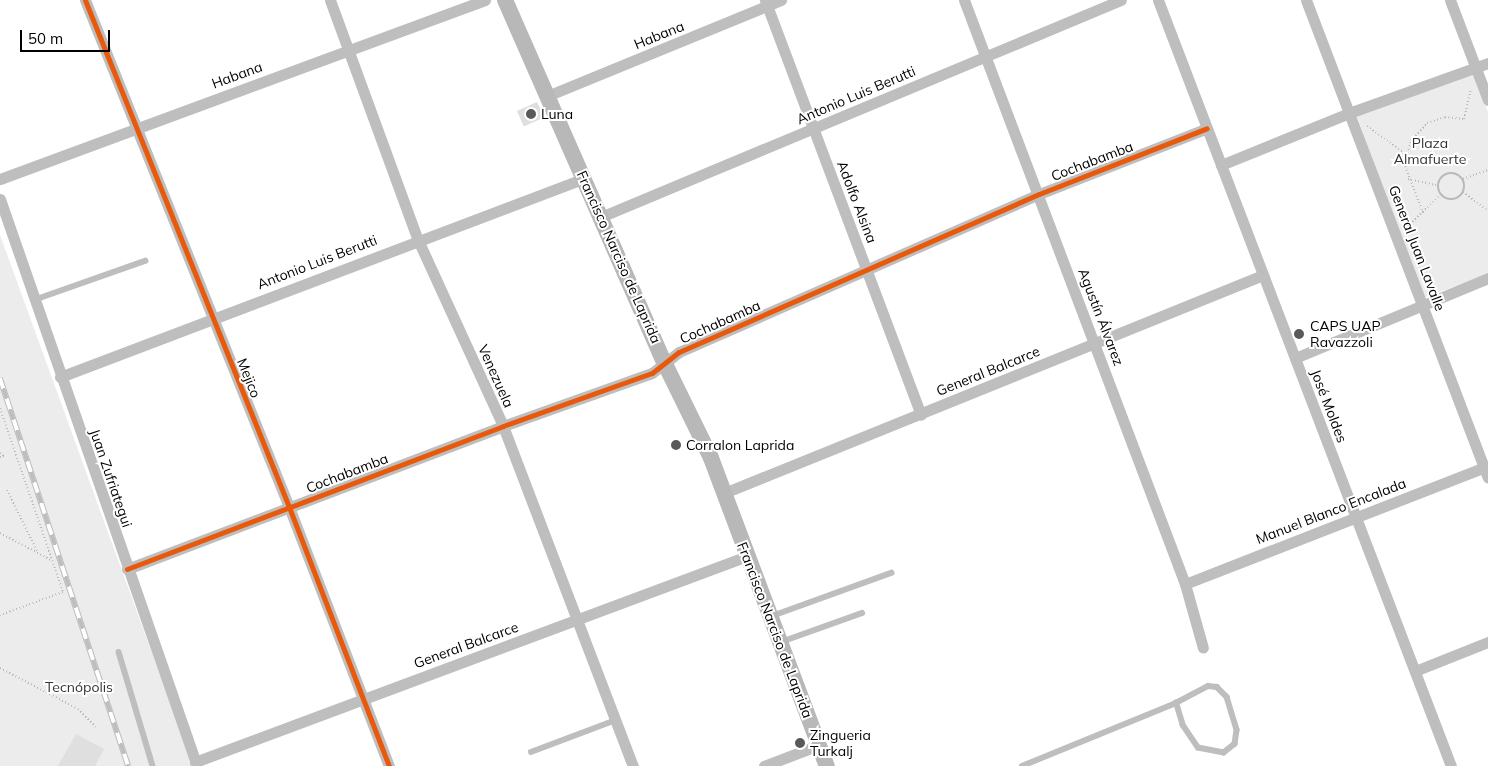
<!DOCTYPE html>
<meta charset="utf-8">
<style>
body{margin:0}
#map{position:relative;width:1488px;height:766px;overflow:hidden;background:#fff;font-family:Mulish,sans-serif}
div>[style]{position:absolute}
.green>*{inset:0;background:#ececec}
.building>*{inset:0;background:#dfdfdf;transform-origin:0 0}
.path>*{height:2px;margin-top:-1px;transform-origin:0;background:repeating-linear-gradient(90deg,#b9b9b9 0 1px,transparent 0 3.5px)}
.path>.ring{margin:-1px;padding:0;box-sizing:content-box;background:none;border:2px solid #b9b9b9;border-radius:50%}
.lane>*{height:5.5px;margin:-2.75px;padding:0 2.75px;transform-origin:2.75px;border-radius:2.75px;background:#bebebe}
.street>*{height:11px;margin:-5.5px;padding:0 5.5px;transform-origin:5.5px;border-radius:5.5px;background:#bebebe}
.secondary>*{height:16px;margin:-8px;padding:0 8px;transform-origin:8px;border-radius:8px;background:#b8b8b8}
.rail>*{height:5.5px;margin-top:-2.75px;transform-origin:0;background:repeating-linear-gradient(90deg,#fff 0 11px,#bebebe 0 22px);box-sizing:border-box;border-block:1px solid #bebebe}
.cycleway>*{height:5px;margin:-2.5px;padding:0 2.5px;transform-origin:2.5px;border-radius:2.5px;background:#e8590c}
.dots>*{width:14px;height:14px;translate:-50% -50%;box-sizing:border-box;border:2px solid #fff;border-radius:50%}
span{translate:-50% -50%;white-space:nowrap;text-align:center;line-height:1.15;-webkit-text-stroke:4px #fff;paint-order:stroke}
.street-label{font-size:14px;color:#000}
.poi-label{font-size:14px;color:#000}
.left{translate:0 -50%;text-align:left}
.park-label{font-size:14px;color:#333}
.scale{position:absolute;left:20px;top:30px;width:90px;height:22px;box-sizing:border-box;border:2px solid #000;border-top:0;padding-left:6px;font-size:15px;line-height:18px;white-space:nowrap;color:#000;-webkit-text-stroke:4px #fff;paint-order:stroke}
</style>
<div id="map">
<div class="green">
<i style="clip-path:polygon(1473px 73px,1488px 112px,1488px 274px,1423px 298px,1357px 116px)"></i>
<i style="clip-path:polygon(0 235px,193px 766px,0 766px)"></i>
</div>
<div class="building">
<i style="left:537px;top:102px;width:17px;height:22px;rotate:66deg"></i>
<i style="clip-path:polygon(76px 734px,104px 749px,95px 766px,58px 766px)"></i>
</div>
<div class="path">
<i style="left:1367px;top:126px;width:48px;rotate:35.7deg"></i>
<i class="ring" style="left:1438px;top:173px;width:24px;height:24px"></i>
<i style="left:1408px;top:179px;width:30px;rotate:12deg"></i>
<i style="left:1463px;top:179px;width:27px;rotate:-20deg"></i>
<i style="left:1463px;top:192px;width:31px;rotate:37deg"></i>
<i style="left:1423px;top:213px;width:53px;rotate:-110.8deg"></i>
<i style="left:1404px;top:163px;width:23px;rotate:-72deg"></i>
<i style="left:1411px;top:141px;width:24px;rotate:-48deg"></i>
<i style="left:1427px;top:123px;width:19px;rotate:-18deg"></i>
<i style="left:1445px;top:117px;width:19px;rotate:6deg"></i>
<i style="left:1464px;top:119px;width:31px;rotate:-77deg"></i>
<i style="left:1405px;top:229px;width:50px;rotate:-44.2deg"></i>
<i style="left:0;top:408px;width:194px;rotate:71.1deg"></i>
<i style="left:63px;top:592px;width:67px;rotate:159.9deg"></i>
<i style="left:0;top:453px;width:5px;rotate:37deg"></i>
<i style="left:4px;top:456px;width:4px;rotate:166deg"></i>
<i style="left:7px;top:490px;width:70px;rotate:63.8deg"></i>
<i style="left:0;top:533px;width:58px;rotate:27.9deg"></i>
<i style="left:0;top:668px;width:88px;rotate:27.7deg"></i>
<i style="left:78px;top:709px;width:25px;rotate:45deg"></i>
</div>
<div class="lane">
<i style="left:34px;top:300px;width:118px;rotate:-19.4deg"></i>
<i style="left:772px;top:616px;width:127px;rotate:-19.9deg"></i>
<i style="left:781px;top:642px;width:86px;rotate:-19.7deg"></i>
<i style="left:119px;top:652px;width:119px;rotate:73.4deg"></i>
<i style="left:531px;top:752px;width:91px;rotate:-20.6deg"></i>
<i style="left:1022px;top:766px;width:166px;rotate:-22.2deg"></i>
<i style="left:1176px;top:703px;width:36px;rotate:-28deg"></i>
<i style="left:1208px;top:686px;width:9px;rotate:6deg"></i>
<i style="left:1217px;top:687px;width:14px;rotate:45deg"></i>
<i style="left:1227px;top:697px;width:34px;rotate:73deg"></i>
<i style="left:1237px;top:730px;width:14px;rotate:98deg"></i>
<i style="left:1235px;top:744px;width:14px;rotate:141deg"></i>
<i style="left:1224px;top:753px;width:26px;rotate:-169deg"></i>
<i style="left:1198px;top:748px;width:27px;rotate:-124deg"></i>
<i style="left:1183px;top:726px;width:24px;rotate:-107deg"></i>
</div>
<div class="street">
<i style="left:85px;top:0;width:547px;rotate:68.08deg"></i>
<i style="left:289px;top:507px;width:278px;rotate:68.9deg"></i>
<i style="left:330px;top:0;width:256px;rotate:69.9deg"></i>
<i style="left:418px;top:240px;width:205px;rotate:65.4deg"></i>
<i style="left:503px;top:426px;width:364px;rotate:69.1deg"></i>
<i style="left:765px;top:0;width:443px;rotate:69.4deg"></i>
<i style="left:964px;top:0;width:624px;rotate:69.27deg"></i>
<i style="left:1185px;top:584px;width:66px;rotate:74.3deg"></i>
<i style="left:1158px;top:0;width:820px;rotate:69.07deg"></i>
<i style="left:1306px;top:0;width:511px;rotate:69.16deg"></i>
<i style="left:1450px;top:0;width:107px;rotate:69.2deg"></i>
<i style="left:547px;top:96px;width:253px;rotate:-22.3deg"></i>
<i style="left:1221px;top:165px;width:138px;rotate:-22.1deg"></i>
<i style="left:1349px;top:113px;width:148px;rotate:-19.8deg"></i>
<i style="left:0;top:179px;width:517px;rotate:-20.26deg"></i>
<i style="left:0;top:199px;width:600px;rotate:70.84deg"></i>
<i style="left:603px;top:216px;width:561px;rotate:-22.64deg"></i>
<i style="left:1295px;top:358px;width:209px;rotate:-22.5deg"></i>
<i style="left:60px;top:377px;width:561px;rotate:-20.76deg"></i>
<i style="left:724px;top:493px;width:581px;rotate:-22.02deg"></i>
<i style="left:127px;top:569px;width:402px;rotate:-20.8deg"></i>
<i style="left:503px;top:426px;width:158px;rotate:-19.6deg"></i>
<i style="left:652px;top:373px;width:34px;rotate:-38deg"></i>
<i style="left:679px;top:352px;width:393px;rotate:-23.7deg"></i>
<i style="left:1039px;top:194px;width:180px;rotate:-21.4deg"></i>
<i style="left:1185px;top:584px;width:325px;rotate:-21.3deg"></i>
<i style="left:1415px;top:671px;width:79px;rotate:-21.7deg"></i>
<i style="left:195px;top:762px;width:589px;rotate:-20.46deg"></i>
<i style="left:764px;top:766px;width:59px;rotate:-20.9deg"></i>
</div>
<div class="secondary">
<i style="left:505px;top:0;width:398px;rotate:66.3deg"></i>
<i style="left:665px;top:364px;width:105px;rotate:63.9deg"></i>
<i style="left:711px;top:458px;width:329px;rotate:69.4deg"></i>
</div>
<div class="rail">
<i style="left:0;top:378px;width:409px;rotate:71.7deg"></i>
</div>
<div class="cycleway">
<i style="left:85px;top:0;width:547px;rotate:68.08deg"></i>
<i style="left:289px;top:507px;width:278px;rotate:68.9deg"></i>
<i style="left:127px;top:569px;width:402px;rotate:-20.8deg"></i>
<i style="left:503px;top:426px;width:158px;rotate:-19.6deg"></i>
<i style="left:652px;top:373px;width:34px;rotate:-38deg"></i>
<i style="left:679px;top:352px;width:393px;rotate:-23.7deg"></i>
<i style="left:1039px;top:194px;width:180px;rotate:-21.4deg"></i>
</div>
<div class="dots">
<i style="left:531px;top:114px;background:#595959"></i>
<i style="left:1299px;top:334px;background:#595959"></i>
<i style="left:676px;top:445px;background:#595959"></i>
<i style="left:800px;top:743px;background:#595959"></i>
</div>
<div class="street-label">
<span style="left:659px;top:35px;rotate:-22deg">Habana</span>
<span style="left:237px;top:75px;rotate:-20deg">Habana</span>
<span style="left:856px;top:95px;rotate:-23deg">Antonio Luis Berutti</span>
<span style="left:1092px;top:161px;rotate:-21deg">Cochabamba</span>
<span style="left:857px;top:202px;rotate:69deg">Adolfo Alsina</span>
<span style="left:1417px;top:248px;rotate:69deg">General Juan Lavalle</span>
<span style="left:619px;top:257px;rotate:66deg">Francisco Narciso de Laprida</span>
<span style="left:317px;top:262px;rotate:-21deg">Antonio Luis Berutti</span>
<span style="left:1101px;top:317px;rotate:69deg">Agustín Álvarez</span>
<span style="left:720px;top:322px;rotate:-24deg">Cochabamba</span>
<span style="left:988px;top:371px;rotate:-22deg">General Balcarce</span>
<span style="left:496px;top:376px;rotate:66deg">Venezuela</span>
<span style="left:249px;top:378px;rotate:68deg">Mejico</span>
<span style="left:1329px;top:406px;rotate:69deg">José Moldes</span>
<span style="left:347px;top:473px;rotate:-21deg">Cochabamba</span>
<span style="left:111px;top:478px;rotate:71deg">Juan Zufriategui</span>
<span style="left:1331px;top:511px;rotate:-21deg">Manuel Blanco Encalada</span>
<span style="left:775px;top:630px;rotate:69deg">Francisco Narciso de Laprida</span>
<span style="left:466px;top:645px;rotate:-20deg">General Balcarce</span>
</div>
<div class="poi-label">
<span class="left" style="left:541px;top:114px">Luna</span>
<span class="left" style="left:1310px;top:334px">CAPS UAP<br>Ravazzoli</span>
<span class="left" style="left:686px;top:445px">Corralon Laprida</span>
<span class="left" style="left:810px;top:743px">Zingueria<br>Turkalj</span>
</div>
<div class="park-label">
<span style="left:1430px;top:151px">Plaza<br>Almafuerte</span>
<span style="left:79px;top:687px">Tecnópolis</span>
</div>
<div class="scale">50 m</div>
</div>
